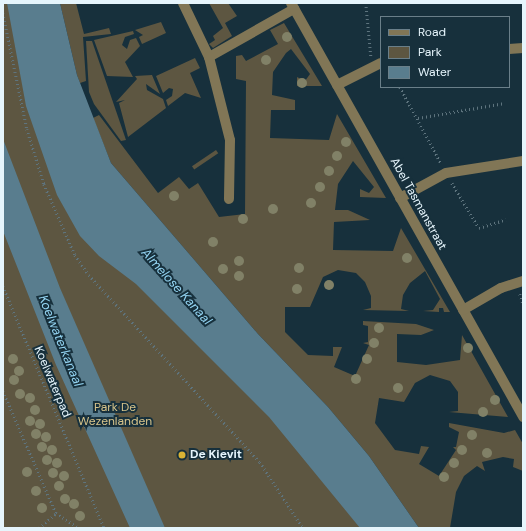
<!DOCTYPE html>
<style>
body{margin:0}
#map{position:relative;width:526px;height:531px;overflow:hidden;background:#17303c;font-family:"DM Sans",sans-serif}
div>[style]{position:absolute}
.green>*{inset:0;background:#5d5641;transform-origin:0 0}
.water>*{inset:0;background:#597d8e}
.path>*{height:2.5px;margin-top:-1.25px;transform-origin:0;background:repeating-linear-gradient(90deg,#5e747e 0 1px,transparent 0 4px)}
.minor>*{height:10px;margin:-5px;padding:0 5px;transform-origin:5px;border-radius:5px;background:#817656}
.trees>*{width:10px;height:10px;margin:-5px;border-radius:50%;background:#818167}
.dots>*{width:11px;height:11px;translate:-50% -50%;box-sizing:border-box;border:2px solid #17303c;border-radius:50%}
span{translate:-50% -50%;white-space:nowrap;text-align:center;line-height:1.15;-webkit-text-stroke:4px #17303c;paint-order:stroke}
.street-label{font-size:12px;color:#e6f5fc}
.park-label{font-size:12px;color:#d7c48b}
.poi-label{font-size:12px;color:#e6f5fc;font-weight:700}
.left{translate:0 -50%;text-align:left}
.water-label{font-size:13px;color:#93d3f1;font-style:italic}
.frame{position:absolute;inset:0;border:4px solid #e6f5fc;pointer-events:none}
.legend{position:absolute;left:380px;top:16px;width:130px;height:72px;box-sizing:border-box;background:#17303c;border:1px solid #6a7f89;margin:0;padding:5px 7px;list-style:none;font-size:12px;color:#e6f5fc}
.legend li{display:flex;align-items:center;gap:8px;height:20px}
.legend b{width:20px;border:1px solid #6a7f89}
</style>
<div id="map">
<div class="green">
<i style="clip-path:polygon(3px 3px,9px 3px,72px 207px,304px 449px,368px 528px,3px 528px)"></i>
<i style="clip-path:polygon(60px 3px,76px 3px,84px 34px,109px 28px,111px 34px,83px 37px,86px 81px,80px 83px,77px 75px)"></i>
<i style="clip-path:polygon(209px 3px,228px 3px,237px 16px,225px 23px,232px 36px,213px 48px,209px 44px,215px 40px,213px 36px,223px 28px)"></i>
<i style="clip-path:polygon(161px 22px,166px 33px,142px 44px,139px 37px,143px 35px,135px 30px)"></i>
<i style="clip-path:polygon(284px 23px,322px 86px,297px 86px,297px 77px,305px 81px,310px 74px,291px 49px,286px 53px,273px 72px,272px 95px,295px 100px,295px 110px,271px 110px,270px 138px,329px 140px,337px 114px,386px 198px,360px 197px,360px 189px,369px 193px,374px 187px,353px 161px,338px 184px,335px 210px,348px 210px,370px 220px,334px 222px,333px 250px,393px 251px,401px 228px,450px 312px,444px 312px,443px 308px,439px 308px,439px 312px,423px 311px,433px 310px,440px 299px,425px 271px,410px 283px,403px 295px,401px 309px,409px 311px,363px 310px,371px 308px,371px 296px,365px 282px,356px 273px,338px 270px,323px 277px,310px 307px,285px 307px,285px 332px,308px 355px,333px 356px,333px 347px,342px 347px,334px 367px,355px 376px,369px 345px,363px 343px,368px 342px,368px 326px,363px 325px,363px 321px,416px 324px,434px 330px,421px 335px,397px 334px,397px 362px,426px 365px,460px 360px,462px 335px,508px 417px,449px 412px,458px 411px,458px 392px,450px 381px,430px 375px,415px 383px,404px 402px,379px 398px,375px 423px,395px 450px,419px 454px,421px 446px,429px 447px,419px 464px,439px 476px,456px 450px,453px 447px,456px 447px,459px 432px,449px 427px,449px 423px,504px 433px,515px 430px,523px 444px,523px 471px,513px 467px,514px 459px,503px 457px,482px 462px,485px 471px,477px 466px,464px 476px,456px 492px,450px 528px,419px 528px,369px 456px,328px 407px,258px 334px,111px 163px,93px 118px,99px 115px,158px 193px,179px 177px,189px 189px,198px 183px,219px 217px,245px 214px,246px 81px,236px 79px,236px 56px,242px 55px,246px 61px,278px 44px,270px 30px)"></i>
<i style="clip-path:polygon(133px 31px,134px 34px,125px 37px,122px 45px,127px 49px,130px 40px,136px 38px,140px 46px,125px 62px,133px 77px,107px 76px,94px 40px)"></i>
<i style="clip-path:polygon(86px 41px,92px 41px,126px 140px,121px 141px,94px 104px,89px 92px)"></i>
<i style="clip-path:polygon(195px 58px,200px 68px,190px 73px,201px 98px,185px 93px,168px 106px,166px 100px,172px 96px,173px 89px,169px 88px,163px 93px,156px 76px)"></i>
<i style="clip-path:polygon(152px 75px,160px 94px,146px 84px,147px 90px,163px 99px,166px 108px,128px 137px,119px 103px,125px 100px,116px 102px,137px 79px,135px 76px)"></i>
<i style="left:216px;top:150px;width:4px;height:29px;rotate:56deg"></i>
</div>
<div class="water">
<i style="clip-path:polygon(7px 3px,60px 3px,77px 75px,111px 163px,258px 334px,328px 407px,369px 456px,419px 528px,360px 528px,269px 417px,136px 284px,99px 256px,80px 236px,57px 195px,26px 106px)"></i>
<i style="clip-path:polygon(3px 139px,60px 288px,165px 528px,130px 528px,56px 365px,3px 231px)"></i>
</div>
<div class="path">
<i style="left:366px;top:3px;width:53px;rotate:84.6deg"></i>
<i style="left:3px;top:13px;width:118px;rotate:78.3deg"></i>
<i style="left:27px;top:129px;width:58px;rotate:72.8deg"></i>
<i style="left:44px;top:184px;width:77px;rotate:66.4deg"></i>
<i style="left:75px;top:255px;width:24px;rotate:55deg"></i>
<i style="left:89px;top:275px;width:253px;rotate:47.6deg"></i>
<i style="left:260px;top:462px;width:79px;rotate:56.9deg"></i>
<i style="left:400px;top:87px;width:86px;rotate:61.7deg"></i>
<i style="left:418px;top:118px;width:88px;rotate:-9.8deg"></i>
<i style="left:452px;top:183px;width:52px;rotate:59deg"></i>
<i style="left:479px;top:228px;width:28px;rotate:-18deg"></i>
<i style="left:3px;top:286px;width:262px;rotate:67.3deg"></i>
<i style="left:520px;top:294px;width:9px;rotate:72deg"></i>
<i style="left:3px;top:391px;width:133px;rotate:66.5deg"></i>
<i style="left:56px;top:513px;width:27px;rotate:33deg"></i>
<i style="left:39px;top:528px;width:23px;rotate:-41deg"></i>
</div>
<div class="minor">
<i style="left:183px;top:3px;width:60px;rotate:64.3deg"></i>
<i style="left:209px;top:57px;width:98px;rotate:-29.5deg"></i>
<i style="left:291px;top:3px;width:475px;rotate:60.7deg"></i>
<i style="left:509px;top:49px;width:14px;rotate:-4deg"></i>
<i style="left:209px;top:57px;width:86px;rotate:75.8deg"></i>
<i style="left:230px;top:140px;width:59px;rotate:91deg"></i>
<i style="left:337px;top:85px;width:49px;rotate:-26.6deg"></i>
<i style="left:400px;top:198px;width:52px;rotate:-28.5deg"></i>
<i style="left:446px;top:173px;width:78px;rotate:-8.9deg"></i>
<i style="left:463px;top:310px;width:44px;rotate:-30.1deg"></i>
<i style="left:501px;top:288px;width:23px;rotate:-18deg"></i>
</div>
<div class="trees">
<i style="left:287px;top:37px"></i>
<i style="left:266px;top:60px"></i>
<i style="left:302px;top:83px"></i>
<i style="left:346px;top:142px"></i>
<i style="left:337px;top:156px"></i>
<i style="left:329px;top:171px"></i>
<i style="left:320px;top:187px"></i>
<i style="left:174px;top:196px"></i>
<i style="left:311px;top:203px"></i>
<i style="left:273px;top:209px"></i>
<i style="left:243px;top:219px"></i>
<i style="left:213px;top:242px"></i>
<i style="left:407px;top:258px"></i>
<i style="left:239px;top:261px"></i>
<i style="left:299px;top:268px"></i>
<i style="left:223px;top:269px"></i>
<i style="left:239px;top:276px"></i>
<i style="left:329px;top:285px"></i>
<i style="left:297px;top:289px"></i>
<i style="left:379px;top:328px"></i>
<i style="left:374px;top:343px"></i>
<i style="left:468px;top:348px"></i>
<i style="left:13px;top:359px"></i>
<i style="left:367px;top:359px"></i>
<i style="left:19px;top:371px"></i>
<i style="left:356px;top:379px"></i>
<i style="left:14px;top:380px"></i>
<i style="left:398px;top:388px"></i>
<i style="left:20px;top:394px"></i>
<i style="left:30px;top:398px"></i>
<i style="left:495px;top:400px"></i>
<i style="left:35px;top:410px"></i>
<i style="left:483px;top:412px"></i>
<i style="left:30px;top:421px"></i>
<i style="left:40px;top:424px"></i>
<i style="left:36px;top:434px"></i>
<i style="left:472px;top:435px"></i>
<i style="left:46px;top:437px"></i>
<i style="left:42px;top:447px"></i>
<i style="left:52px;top:450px"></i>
<i style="left:462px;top:450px"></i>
<i style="left:487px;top:453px"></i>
<i style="left:47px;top:460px"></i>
<i style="left:57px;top:463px"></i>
<i style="left:454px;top:463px"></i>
<i style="left:27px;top:472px"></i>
<i style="left:53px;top:473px"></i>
<i style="left:64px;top:476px"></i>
<i style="left:444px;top:477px"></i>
<i style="left:59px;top:486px"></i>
<i style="left:36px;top:491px"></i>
<i style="left:65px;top:499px"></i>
<i style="left:74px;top:504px"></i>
<i style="left:42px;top:508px"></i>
<i style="left:80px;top:516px"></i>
</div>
<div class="dots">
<i style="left:182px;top:455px;background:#d9b334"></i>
</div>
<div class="street-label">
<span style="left:418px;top:204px;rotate:61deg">Abel Tasmanstraat</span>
<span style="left:52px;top:382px;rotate:67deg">Koelwaterpad</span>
</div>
<div class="park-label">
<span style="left:115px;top:415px">Park De<br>Wezenlanden</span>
</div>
<div class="poi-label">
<span class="left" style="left:190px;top:455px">De Kievit</span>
</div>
<div class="water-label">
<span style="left:176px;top:287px;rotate:48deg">Almelose Kanaal</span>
<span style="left:60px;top:341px;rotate:68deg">Koelwaterkanaal</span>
</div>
<div class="frame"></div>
<ul class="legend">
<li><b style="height:5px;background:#817656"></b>Road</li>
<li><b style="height:11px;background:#5d5641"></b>Park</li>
<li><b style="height:11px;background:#597d8e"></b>Water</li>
</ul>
</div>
